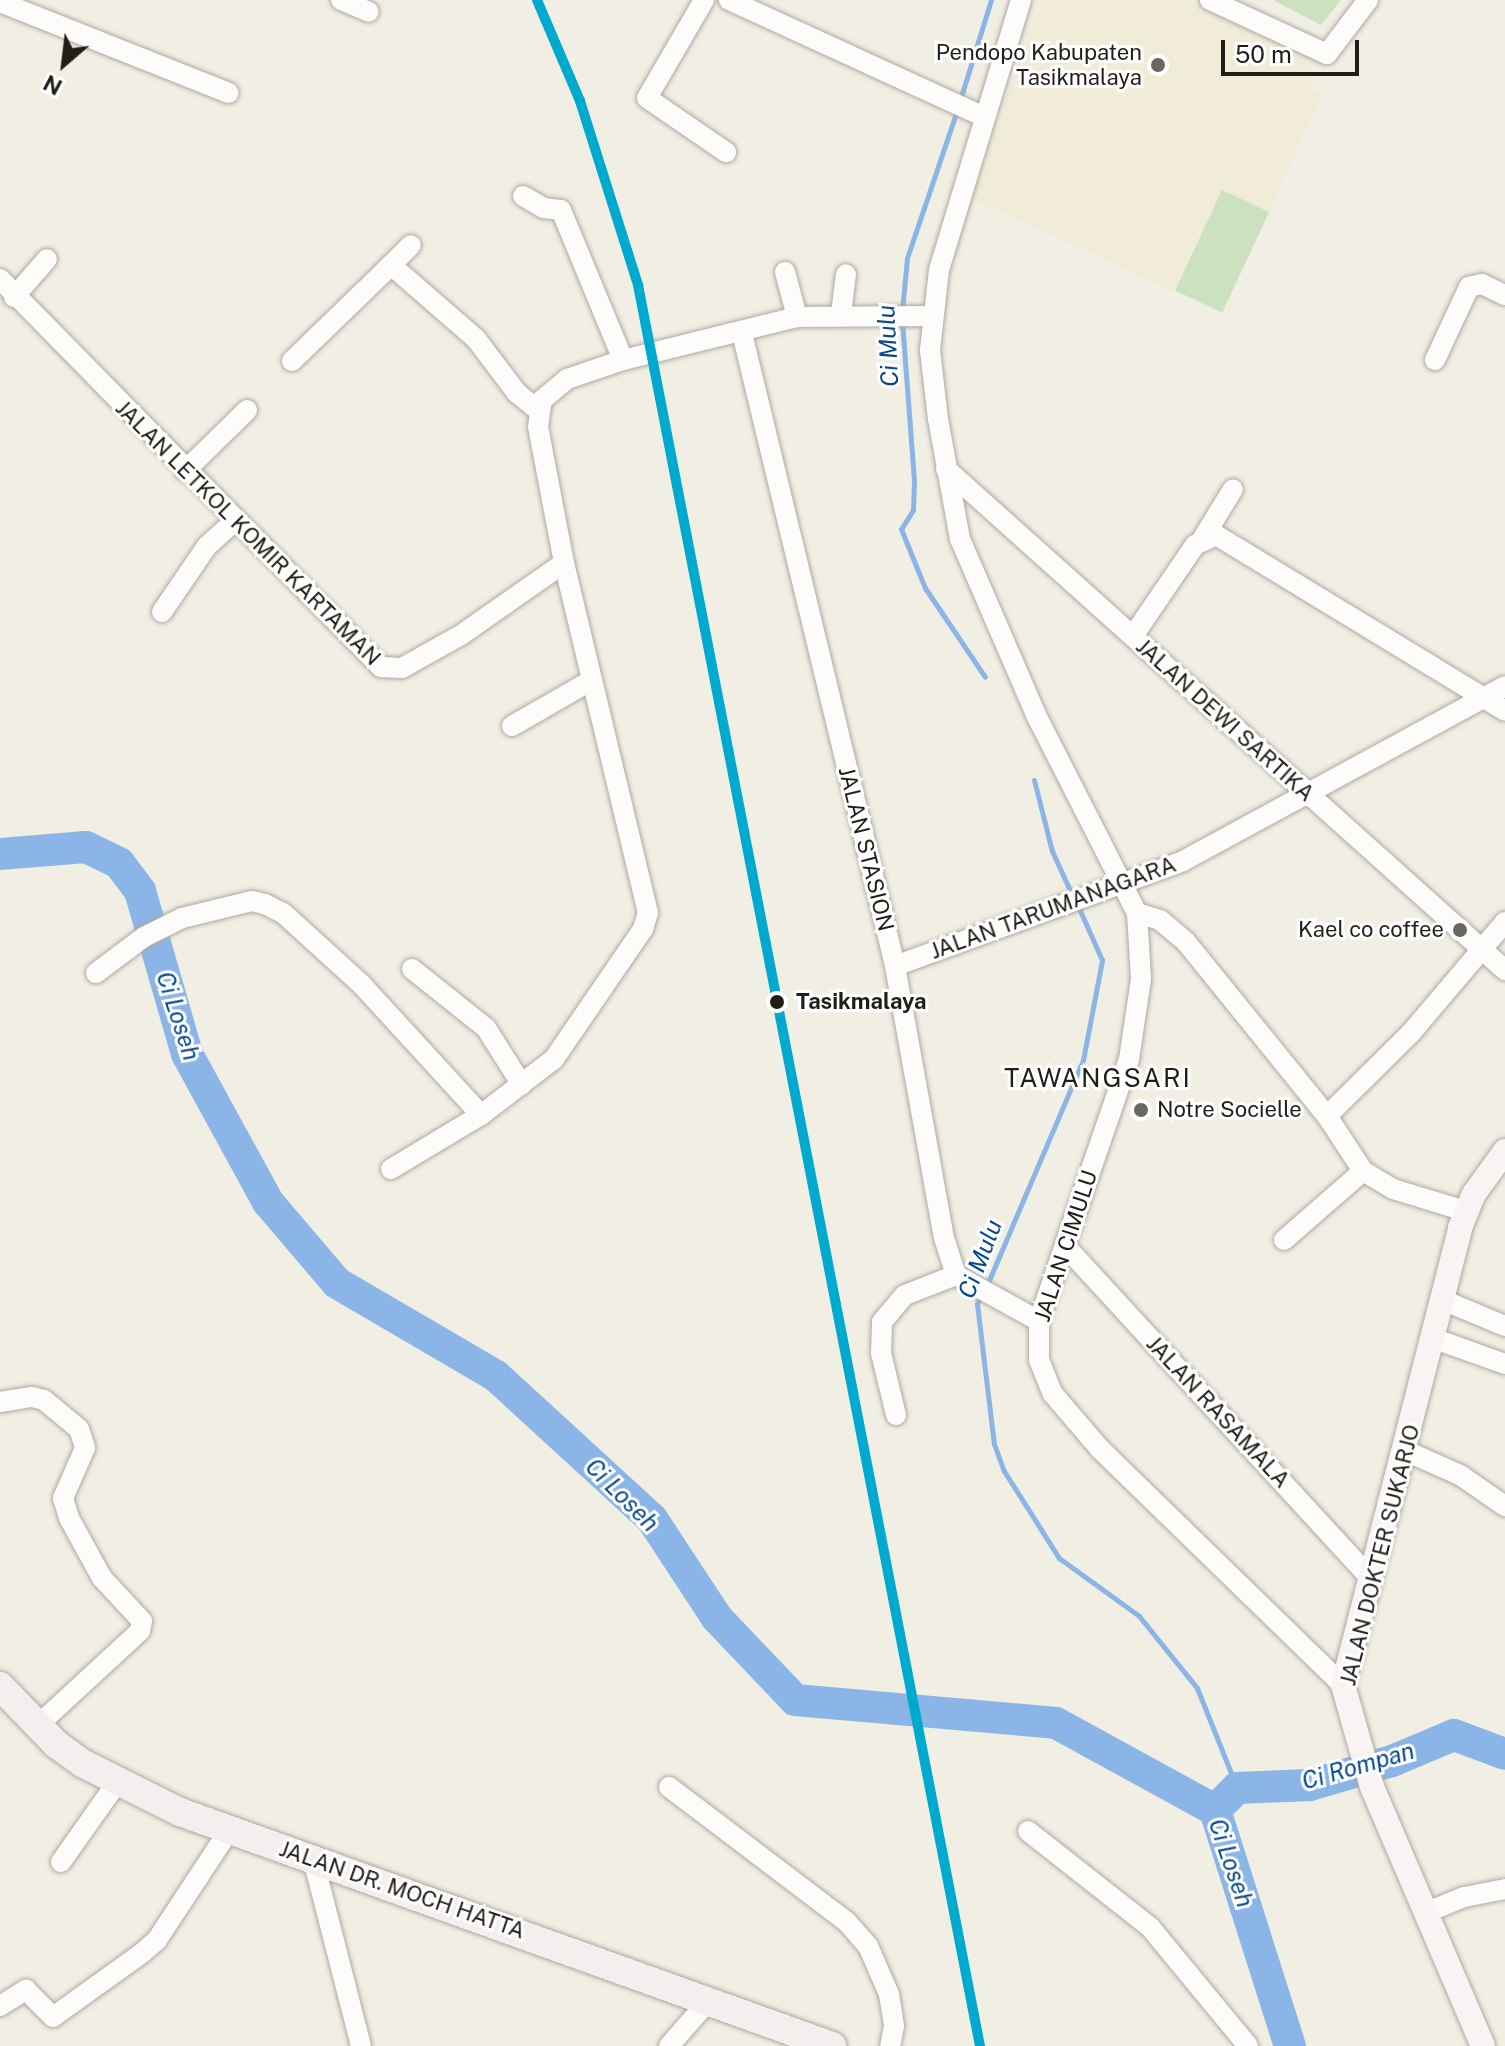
<!DOCTYPE html>
<style>
body{margin:0}
#map{position:relative;width:1505px;height:2046px;overflow:hidden;background:#f1eee4;font-family:"Public Sans",sans-serif}
div>[style]{position:absolute}
.built>*{inset:0;background:#f0ecd8}
.green>*{inset:0;background:#cce1bf;transform-origin:0 0}
.stream>*{height:5px;margin:-2.5px;padding:0 2.5px;transform-origin:2.5px;border-radius:2.5px;background:#8ab5e6}
.river>*{height:32px;margin:-16px;padding:0 16px;transform-origin:16px;border-radius:16px;background:#8ab5e6}
.roads{filter:drop-shadow(0 0 2px #acaaa2) drop-shadow(0 0 2px #acaaa2)}
.minor>*{height:20px;margin:-10px;padding:0 10px;transform-origin:10px;border-radius:10px;background:#fdfcfb}
.major>*{height:24px;margin:-12px;padding:0 12px;transform-origin:12px;border-radius:12px;background:#f9f4f3}
.highway>*{height:28px;margin:-14px;padding:0 14px;transform-origin:14px;border-radius:14px;background:#f5eeee}
.rail-1>*{height:10px;margin:-5px;padding:0 5px;transform-origin:5px;border-radius:5px;background:#00a9ce}
.dots>*{width:22px;height:22px;translate:-50% -50%;box-sizing:border-box;border:4px solid #fff;border-radius:50%}
span{translate:-50% -50%;white-space:nowrap;text-align:center;line-height:1.15;-webkit-text-stroke:6px #fff;paint-order:stroke}
.poi-label{font-size:22px;color:#201e17}
.right{translate:-100% -50%;text-align:right}
.left{translate:0 -50%;text-align:left}
.street-label{font-size:22px;color:#201e17}
.stop-label{font-size:22px;color:#201e17;font-weight:700}
.water-label{font-size:24px;color:#06498c;font-style:italic}
.quarter-label{font-size:26px;color:#201e17;letter-spacing:2px}
.north{position:absolute;left:24px;top:24px;width:80px;height:80px;-webkit-text-stroke:6px #fff;paint-order:stroke;rotate:208deg;font-size:22px;font-weight:700;line-height:32px;text-align:center;color:#201e17}
.north::after{content:'';display:block;margin:auto;width:28px;height:36px;background:#201e17;clip-path:polygon(50% 0,100% 100%,50% 72%,0 100%)}
.scale{position:absolute;left:1221px;top:40px;width:138px;height:36px;box-sizing:border-box;border:4px solid #201e17;border-top:0;padding-left:10px;font-size:24px;line-height:28px;white-space:nowrap;color:#201e17;-webkit-text-stroke:6px #fff;paint-order:stroke}
</style>
<div id="map">
<div class="built">
<i style="clip-path:polygon(1042px 0,1186px 0,1313px 59px,1309px 69px,1314px 91px,1322px 95px,1222px 313px,971px 198px)"></i>
</div>
<div class="green">
<i style="clip-path:polygon(1273px 0,1341px 0,1321px 25px)"></i>
<i style="left:1222px;top:190px;width:52px;height:111px;rotate:25deg"></i>
</div>
<div class="stream">
<i style="left:960px;top:100px;width:105px;rotate:-72.8deg"></i>
<i style="left:902px;top:311px;width:53px;rotate:-84.6deg"></i>
<i style="left:907px;top:258px;width:156px;rotate:-71.3deg"></i>
<i style="left:902px;top:321px;width:160px;rotate:85.7deg"></i>
<i style="left:914px;top:481px;width:29px;rotate:92deg"></i>
<i style="left:913px;top:510px;width:22px;rotate:122deg"></i>
<i style="left:901px;top:529px;width:64px;rotate:67.9deg"></i>
<i style="left:925px;top:588px;width:107px;rotate:56deg"></i>
<i style="left:1034px;top:780px;width:73px;rotate:75.8deg"></i>
<i style="left:1052px;top:851px;width:51px;rotate:65.5deg"></i>
<i style="left:987px;top:1285px;width:245px;rotate:-66.9deg"></i>
<i style="left:1083px;top:1060px;width:102px;rotate:-79.2deg"></i>
<i style="left:1102px;top:960px;width:59px;rotate:-114deg"></i>
<i style="left:982px;top:1294px;width:11px;rotate:117deg"></i>
<i style="left:977px;top:1304px;width:141px;rotate:83.1deg"></i>
<i style="left:994px;top:1444px;width:29px;rotate:70deg"></i>
<i style="left:1004px;top:1471px;width:103px;rotate:57.7deg"></i>
<i style="left:1059px;top:1558px;width:99px;rotate:35.9deg"></i>
<i style="left:1139px;top:1616px;width:92px;rotate:51.1deg"></i>
<i style="left:1197px;top:1688px;width:108px;rotate:68.2deg"></i>
</div>
<div class="river">
<i style="left:0;top:854px;width:86px;rotate:-4.7deg"></i>
<i style="left:86px;top:847px;width:37px;rotate:26deg"></i>
<i style="left:119px;top:863px;width:35px;rotate:53deg"></i>
<i style="left:140px;top:891px;width:170px;rotate:73.9deg"></i>
<i style="left:187px;top:1054px;width:169px;rotate:61.3deg"></i>
<i style="left:268px;top:1202px;width:106px;rotate:49.6deg"></i>
<i style="left:337px;top:1283px;width:184px;rotate:30.3deg"></i>
<i style="left:496px;top:1376px;width:212px;rotate:42.5deg"></i>
<i style="left:652px;top:1519px;width:118px;rotate:56.7deg"></i>
<i style="left:717px;top:1618px;width:113px;rotate:46.4deg"></i>
<i style="left:795px;top:1700px;width:262px;rotate:5deg"></i>
<i style="left:1056px;top:1723px;width:181px;rotate:28.7deg"></i>
<i style="left:1215px;top:1810px;width:248px;rotate:72.4deg"></i>
<i style="left:1215px;top:1810px;width:31px;rotate:-45deg"></i>
<i style="left:1237px;top:1788px;width:73px;rotate:-2.4deg"></i>
<i style="left:1310px;top:1785px;width:85px;rotate:-16.3deg"></i>
<i style="left:1392px;top:1761px;width:67px;rotate:-22.8deg"></i>
<i style="left:1454px;top:1735px;width:54px;rotate:20.4deg"></i>
</div>
<div class="roads">
<div class="minor">
<i style="left:341px;top:0;width:30px;rotate:23deg"></i>
<i style="left:704px;top:0;width:113px;rotate:120.2deg"></i>
<i style="left:647px;top:98px;width:96px;rotate:34.4deg"></i>
<i style="left:729px;top:0;width:281px;rotate:24.6deg"></i>
<i style="left:1021px;top:0;width:282px;rotate:106.9deg"></i>
<i style="left:939px;top:270px;width:81px;rotate:96.4deg"></i>
<i style="left:930px;top:350px;width:69px;rotate:83.4deg"></i>
<i style="left:938px;top:419px;width:122px;rotate:79.6deg"></i>
<i style="left:960px;top:539px;width:192px;rotate:66.6deg"></i>
<i style="left:1036px;top:715px;width:222px;rotate:63deg"></i>
<i style="left:1137px;top:913px;width:66px;rotate:86.5deg"></i>
<i style="left:1141px;top:979px;width:81px;rotate:98.5deg"></i>
<i style="left:1129px;top:1059px;width:277px;rotate:109deg"></i>
<i style="left:1039px;top:1321px;width:39px;rotate:90deg"></i>
<i style="left:1039px;top:1360px;width:37px;rotate:68deg"></i>
<i style="left:1053px;top:1394px;width:74px;rotate:49.4deg"></i>
<i style="left:1101px;top:1450px;width:337px;rotate:44.2deg"></i>
<i style="left:1210px;top:0;width:129px;rotate:24.8deg"></i>
<i style="left:1327px;top:54px;width:68px;rotate:-52.8deg"></i>
<i style="left:0;top:2px;width:246px;rotate:21.7deg"></i>
<i style="left:523px;top:196px;width:24px;rotate:30deg"></i>
<i style="left:544px;top:208px;width:17px;rotate:7deg"></i>
<i style="left:561px;top:210px;width:162px;rotate:67.5deg"></i>
<i style="left:391px;top:265px;width:28px;rotate:-45deg"></i>
<i style="left:785px;top:272px;width:47px;rotate:75.1deg"></i>
<i style="left:0;top:279px;width:544px;rotate:45.52deg"></i>
<i style="left:381px;top:667px;width:21px;rotate:3deg"></i>
<i style="left:402px;top:668px;width:68px;rotate:-29.2deg"></i>
<i style="left:461px;top:635px;width:126px;rotate:-35deg"></i>
<i style="left:14px;top:297px;width:50px;rotate:-49deg"></i>
<i style="left:841px;top:314px;width:40px;rotate:-82.9deg"></i>
<i style="left:742px;top:333px;width:651px;rotate:76.41deg"></i>
<i style="left:895px;top:966px;width:276px;rotate:79.8deg"></i>
<i style="left:944px;top:1238px;width:39px;rotate:72deg"></i>
<i style="left:956px;top:1275px;width:95px;rotate:29deg"></i>
<i style="left:1435px;top:360px;width:81px;rotate:-65deg"></i>
<i style="left:1469px;top:287px;width:13px;rotate:-13deg"></i>
<i style="left:1482px;top:284px;width:25px;rotate:26deg"></i>
<i style="left:292px;top:361px;width:138px;rotate:-44.1deg"></i>
<i style="left:391px;top:265px;width:113px;rotate:41deg"></i>
<i style="left:476px;top:339px;width:68px;rotate:52.8deg"></i>
<i style="left:517px;top:393px;width:27px;rotate:39deg"></i>
<i style="left:946px;top:469px;width:751px;rotate:41.87deg"></i>
<i style="left:185px;top:471px;width:87px;rotate:-44.5deg"></i>
<i style="left:1203px;top:538px;width:57px;rotate:-58.5deg"></i>
<i style="left:162px;top:612px;width:80px;rotate:-55.7deg"></i>
<i style="left:207px;top:546px;width:38px;rotate:-42deg"></i>
<i style="left:1133px;top:636px;width:110px;rotate:-55.7deg"></i>
<i style="left:1195px;top:545px;width:23px;rotate:-25deg"></i>
<i style="left:1216px;top:535px;width:338px;rotate:31.3deg"></i>
<i style="left:512px;top:726px;width:92px;rotate:-29.9deg"></i>
<i style="left:1137px;top:913px;width:24px;rotate:17deg"></i>
<i style="left:1160px;top:920px;width:34px;rotate:40deg"></i>
<i style="left:1186px;top:942px;width:224px;rotate:51deg"></i>
<i style="left:1327px;top:1116px;width:66px;rotate:56.8deg"></i>
<i style="left:1363px;top:1171px;width:35px;rotate:31deg"></i>
<i style="left:1393px;top:1189px;width:75px;rotate:17deg"></i>
<i style="left:895px;top:966px;width:307px;rotate:-20deg"></i>
<i style="left:1183px;top:861px;width:366px;rotate:-28.5deg"></i>
<i style="left:412px;top:969px;width:95px;rotate:38.6deg"></i>
<i style="left:486px;top:1028px;width:67px;rotate:57.7deg"></i>
<i style="left:96px;top:973px;width:60px;rotate:-36.9deg"></i>
<i style="left:144px;top:937px;width:42px;rotate:-26.6deg"></i>
<i style="left:182px;top:918px;width:72px;rotate:-13.7deg"></i>
<i style="left:252px;top:901px;width:13px;rotate:13deg"></i>
<i style="left:265px;top:904px;width:20px;rotate:27deg"></i>
<i style="left:283px;top:913px;width:107px;rotate:42.3deg"></i>
<i style="left:362px;top:985px;width:176px;rotate:47.5deg"></i>
<i style="left:1327px;top:1116px;width:117px;rotate:-44.7deg"></i>
<i style="left:1410px;top:1034px;width:147px;rotate:-49.7deg"></i>
<i style="left:391px;top:1169px;width:105px;rotate:-31deg"></i>
<i style="left:481px;top:1115px;width:92px;rotate:-37.5deg"></i>
<i style="left:554px;top:1059px;width:158px;rotate:-55.6deg"></i>
<i style="left:643px;top:929px;width:17px;rotate:-73deg"></i>
<i style="left:648px;top:913px;width:360px;rotate:-103.5deg"></i>
<i style="left:564px;top:563px;width:138px;rotate:-100.8deg"></i>
<i style="left:538px;top:427px;width:27px;rotate:-82deg"></i>
<i style="left:542px;top:400px;width:33px;rotate:-40deg"></i>
<i style="left:567px;top:379px;width:59px;rotate:-18.7deg"></i>
<i style="left:623px;top:360px;width:179px;rotate:-13.9deg"></i>
<i style="left:797px;top:317px;width:135px;rotate:-0.4deg"></i>
<i style="left:1284px;top:1240px;width:105px;rotate:-41.1deg"></i>
<i style="left:1066px;top:1247px;width:449px;rotate:47.4deg"></i>
<i style="left:1445px;top:1301px;width:65px;rotate:22.6deg"></i>
<i style="left:1435px;top:1339px;width:74px;rotate:19.7deg"></i>
<i style="left:0;top:1402px;width:32px;rotate:-9deg"></i>
<i style="left:32px;top:1397px;width:12px;rotate:14deg"></i>
<i style="left:44px;top:1400px;width:45px;rotate:39.6deg"></i>
<i style="left:79px;top:1429px;width:20px;rotate:72deg"></i>
<i style="left:85px;top:1448px;width:55px;rotate:113.7deg"></i>
<i style="left:63px;top:1498px;width:21px;rotate:73deg"></i>
<i style="left:69px;top:1518px;width:68px;rotate:61.2deg"></i>
<i style="left:102px;top:1578px;width:59px;rotate:47.1deg"></i>
<i style="left:142px;top:1621px;width:10px;rotate:101deg"></i>
<i style="left:140px;top:1631px;width:139px;rotate:137.3deg"></i>
<i style="left:896px;top:1415px;width:64px;rotate:-103.6deg"></i>
<i style="left:881px;top:1353px;width:31px;rotate:-88deg"></i>
<i style="left:882px;top:1322px;width:35px;rotate:-50deg"></i>
<i style="left:905px;top:1295px;width:55px;rotate:-21.4deg"></i>
<i style="left:1406px;top:1451px;width:59px;rotate:24deg"></i>
<i style="left:1460px;top:1475px;width:55px;rotate:34.6deg"></i>
<i style="left:669px;top:1787px;width:223px;rotate:37.2deg"></i>
<i style="left:847px;top:1922px;width:32px;rotate:49deg"></i>
<i style="left:868px;top:1946px;width:52px;rotate:66.4deg"></i>
<i style="left:889px;top:1994px;width:32px;rotate:81deg"></i>
<i style="left:894px;top:2026px;width:20px;rotate:101deg"></i>
<i style="left:1028px;top:1831px;width:155px;rotate:38.2deg"></i>
<i style="left:1150px;top:1927px;width:154px;rotate:50.5deg"></i>
<i style="left:313px;top:1859px;width:193px;rotate:75.6deg"></i>
<i style="left:61px;top:1862px;width:95px;rotate:-54.8deg"></i>
<i style="left:1425px;top:1913px;width:42px;rotate:-22.3deg"></i>
<i style="left:1464px;top:1897px;width:42px;rotate:-11deg"></i>
<i style="left:0;top:2006px;width:31px;rotate:-32deg"></i>
<i style="left:26px;top:1990px;width:38px;rotate:45deg"></i>
<i style="left:53px;top:2017px;width:110px;rotate:-35.7deg"></i>
<i style="left:142px;top:1953px;width:20px;rotate:-41deg"></i>
<i style="left:157px;top:1940px;width:133px;rotate:-56.7deg"></i>
<i style="left:669px;top:2046px;width:62px;rotate:-48.9deg"></i>
</div>
<div class="major">
<i style="left:1483px;top:2046px;width:282px;rotate:-113.2deg"></i>
<i style="left:1372px;top:1787px;width:106px;rotate:-105.9deg"></i>
<i style="left:1343px;top:1685px;width:472px;rotate:-75.6deg"></i>
<i style="left:1460px;top:1228px;width:37px;rotate:-68deg"></i>
<i style="left:1474px;top:1194px;width:53px;rotate:-54.2deg"></i>
</div>
<div class="highway">
<i style="left:0;top:1686px;width:81px;rotate:46deg"></i>
<i style="left:56px;top:1744px;width:34px;rotate:36deg"></i>
<i style="left:84px;top:1764px;width:107px;rotate:26.6deg"></i>
<i style="left:180px;top:1812px;width:693px;rotate:19.74deg"></i>
</div>
</div>
<div class="rail-1">
<i style="left:537px;top:0;width:110px;rotate:66.9deg"></i>
<i style="left:580px;top:101px;width:193px;rotate:72.5deg"></i>
<i style="left:638px;top:285px;width:1794px;rotate:79.01deg"></i>
</div>
<div class="dots">
<i style="left:1158px;top:65px;background:#69675f"></i>
<i style="left:1460px;top:930px;background:#69675f"></i>
<i style="left:777px;top:1002px;background:#201e17"></i>
<i style="left:1141px;top:1110px;background:#69675f"></i>
</div>
<div class="poi-label">
<span class="right" style="left:1142px;top:65px">Pendopo Kabupaten<br>Tasikmalaya</span>
<span class="right" style="left:1444px;top:930px">Kael co coffee</span>
<span class="left" style="left:1157px;top:1110px">Notre Socielle</span>
</div>
<div class="street-label">
<span style="left:248px;top:533px;rotate:45deg">JALAN LETKOL KOMIR KARTAMAN</span>
<span style="left:1225px;top:720px;rotate:42deg">JALAN DEWI SARTIKA</span>
<span style="left:866px;top:849px;rotate:76deg">JALAN STASION</span>
<span style="left:1053px;top:908px;rotate:-20deg">JALAN TARUMANAGARA</span>
<span style="left:1066px;top:1246px;rotate:-72deg">JALAN CIMULU</span>
<span style="left:1218px;top:1412px;rotate:47deg">JALAN RASAMALA</span>
<span style="left:1380px;top:1555px;rotate:-76deg">JALAN DOKTER SUKARJO</span>
<span style="left:402px;top:1890px;rotate:19deg">JALAN DR. MOCH HATTA</span>
</div>
<div class="stop-label">
<span class="left" style="left:796px;top:1002px">Tasikmalaya</span>
</div>
<div class="water-label">
<span style="left:888px;top:346px;rotate:-93deg">Ci Mulu</span>
<span style="left:178px;top:1016px;rotate:72deg">Ci Loseh</span>
<span style="left:980px;top:1259px;rotate:-69deg">Ci Mulu</span>
<span style="left:622px;top:1495px;rotate:45deg">Ci Loseh</span>
<span style="left:1358px;top:1766px;rotate:-16deg">Ci Rompan</span>
<span style="left:1231px;top:1863px;rotate:71deg">Ci Loseh</span>
</div>
<div class="quarter-label">
<span style="left:1098px;top:1078px">TAWANGSARI</span>
</div>
<div class="north">N</div>
<div class="scale">50 m</div>
</div>
